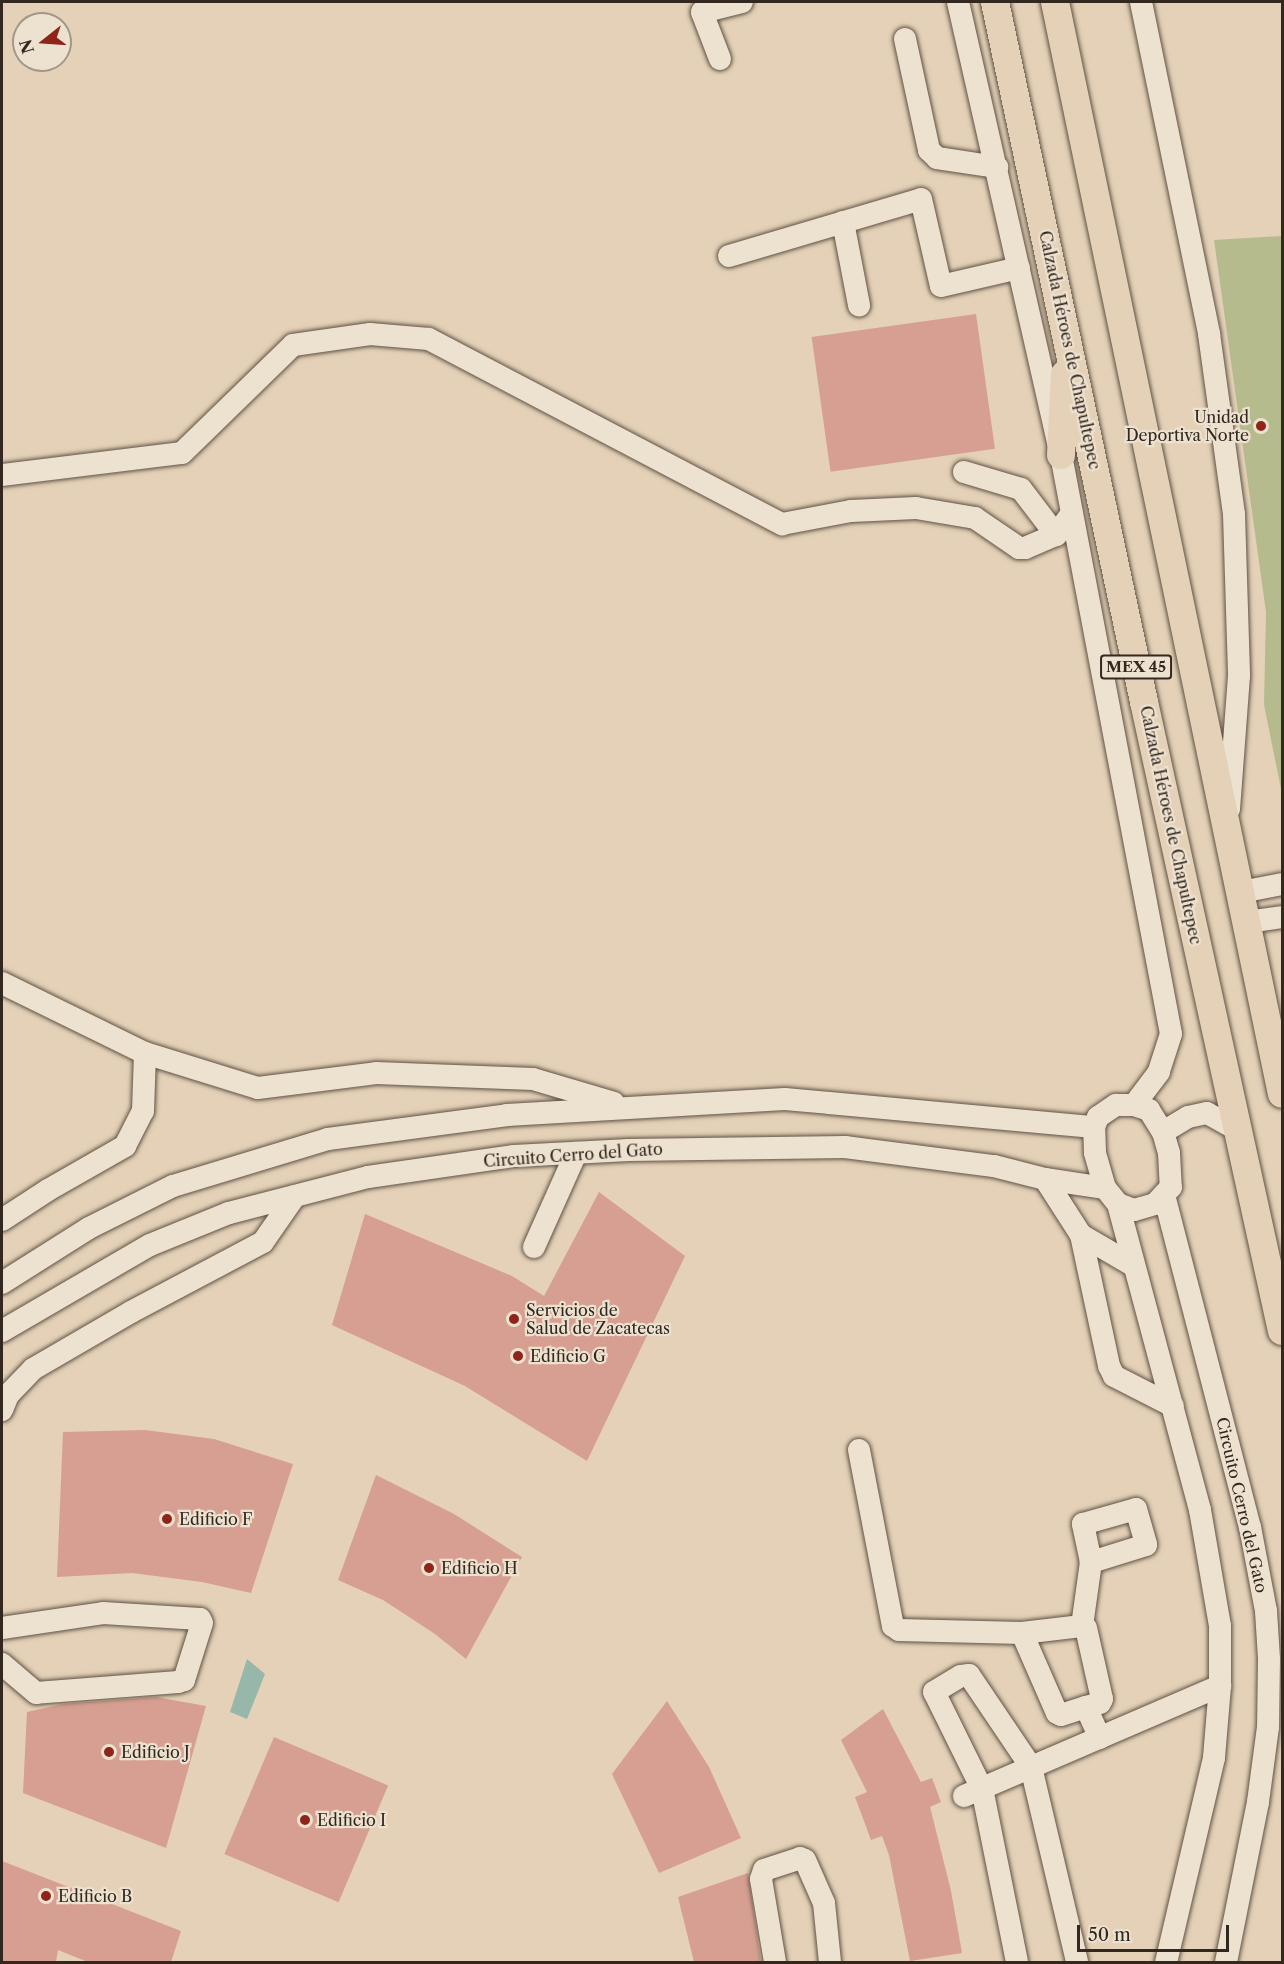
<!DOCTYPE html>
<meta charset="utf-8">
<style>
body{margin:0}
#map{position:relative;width:1284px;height:1964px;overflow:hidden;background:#e4d1b7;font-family:"Libre Caslon Text",serif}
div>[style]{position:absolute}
.green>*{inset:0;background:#b6bb8d}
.water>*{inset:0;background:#96b7aa}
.building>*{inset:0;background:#d69f91;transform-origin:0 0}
.roads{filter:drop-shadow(0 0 2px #5f5245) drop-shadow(0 0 2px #5f5245)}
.minor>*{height:22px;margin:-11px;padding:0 11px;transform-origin:11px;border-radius:11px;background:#ede1d0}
.major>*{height:28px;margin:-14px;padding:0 14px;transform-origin:14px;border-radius:14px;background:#e4d1b7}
.dots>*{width:16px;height:16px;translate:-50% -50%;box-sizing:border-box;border:3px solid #ede1d0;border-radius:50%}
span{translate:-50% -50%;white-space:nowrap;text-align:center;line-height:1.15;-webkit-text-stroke:4.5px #ede1d0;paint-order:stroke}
.shield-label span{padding:2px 4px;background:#ede1d0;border:2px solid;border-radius:4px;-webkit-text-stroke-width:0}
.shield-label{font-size:15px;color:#33281f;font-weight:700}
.street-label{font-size:16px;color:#33281f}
.poi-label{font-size:16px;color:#33281f}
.right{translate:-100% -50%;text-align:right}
.left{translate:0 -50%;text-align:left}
.frame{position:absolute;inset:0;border:3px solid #33281f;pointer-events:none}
.north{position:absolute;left:12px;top:12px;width:60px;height:60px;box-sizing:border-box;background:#ede1d0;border:2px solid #a39789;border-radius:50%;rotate:253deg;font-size:16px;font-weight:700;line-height:24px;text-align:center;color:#33281f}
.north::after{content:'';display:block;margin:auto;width:21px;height:27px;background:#8f2418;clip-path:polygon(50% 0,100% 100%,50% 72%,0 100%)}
.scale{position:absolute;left:1077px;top:1925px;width:152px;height:27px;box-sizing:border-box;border:3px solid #33281f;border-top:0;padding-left:8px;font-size:18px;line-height:21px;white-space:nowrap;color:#33281f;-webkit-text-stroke:4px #ede1d0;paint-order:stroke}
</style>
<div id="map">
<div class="green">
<i style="clip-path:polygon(1282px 236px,1282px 794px,1264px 705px,1266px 612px,1214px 240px)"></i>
</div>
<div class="water">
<i style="clip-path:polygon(247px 1659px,265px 1674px,247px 1719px,230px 1712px)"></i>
</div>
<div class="building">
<i style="left:976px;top:314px;width:136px;height:166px;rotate:82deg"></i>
<i style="clip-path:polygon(599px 1192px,685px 1256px,587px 1461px,465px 1386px,332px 1325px,365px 1214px,512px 1276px,544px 1296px)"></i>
<i style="clip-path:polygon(145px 1430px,214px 1439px,293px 1464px,251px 1593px,202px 1582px,132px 1573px,57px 1577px,63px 1432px)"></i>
<i style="clip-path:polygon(376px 1475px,454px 1514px,522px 1557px,466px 1659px,435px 1634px,383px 1600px,338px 1580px)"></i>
<i style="clip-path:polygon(156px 1697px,206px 1706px,166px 1848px,23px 1793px,27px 1712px,63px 1704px)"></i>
<i style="clip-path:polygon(667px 1701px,709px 1767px,741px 1838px,659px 1873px,612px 1774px)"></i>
<i style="clip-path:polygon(883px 1709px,921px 1782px,932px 1778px,941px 1802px,930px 1807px,951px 1891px,962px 1953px,910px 1961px,889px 1855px,882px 1836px,871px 1840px,855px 1797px,867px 1792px,841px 1740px)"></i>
<i style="left:274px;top:1737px;width:124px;height:127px;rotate:23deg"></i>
<i style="clip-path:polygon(2px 1861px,181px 1931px,171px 1962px,88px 1962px,58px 1950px,56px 1962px,2px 1962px)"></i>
<i style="clip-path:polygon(748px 1873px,761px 1962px,694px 1962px,678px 1897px)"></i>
</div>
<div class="roads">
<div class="minor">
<i style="left:958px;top:2px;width:465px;rotate:77.2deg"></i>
<i style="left:1061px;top:455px;width:589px;rotate:79.24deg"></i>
<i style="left:1171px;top:1034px;width:40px;rotate:108deg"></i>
<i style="left:1159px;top:1072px;width:41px;rotate:127.1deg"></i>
<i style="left:1141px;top:2px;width:339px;rotate:78.4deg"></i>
<i style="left:1209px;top:334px;width:182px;rotate:82.1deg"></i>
<i style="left:1234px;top:514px;width:162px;rotate:88.2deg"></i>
<i style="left:1239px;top:676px;width:133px;rotate:94.3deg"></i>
<i style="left:905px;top:39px;width:114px;rotate:77.8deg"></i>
<i style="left:929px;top:150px;width:11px;rotate:45deg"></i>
<i style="left:937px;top:158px;width:61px;rotate:8.5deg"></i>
<i style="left:720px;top:59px;width:50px;rotate:-111deg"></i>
<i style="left:702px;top:12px;width:41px;rotate:-14deg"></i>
<i style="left:843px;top:222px;width:85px;rotate:79.1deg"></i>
<i style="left:729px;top:256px;width:200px;rotate:-16.5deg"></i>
<i style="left:921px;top:199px;width:89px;rotate:77.1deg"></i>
<i style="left:941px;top:286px;width:80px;rotate:-13deg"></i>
<i style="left:964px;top:472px;width:59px;rotate:16.6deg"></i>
<i style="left:1021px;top:489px;width:58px;rotate:52.7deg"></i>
<i style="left:2px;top:475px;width:181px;rotate:-7deg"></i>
<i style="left:182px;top:453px;width:155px;rotate:-44.2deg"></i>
<i style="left:293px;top:345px;width:78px;rotate:-8.1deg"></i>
<i style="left:370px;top:334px;width:59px;rotate:4.8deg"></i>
<i style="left:429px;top:339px;width:399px;rotate:27.7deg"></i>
<i style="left:782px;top:524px;width:70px;rotate:-10.7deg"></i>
<i style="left:851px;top:511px;width:65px;rotate:-2.6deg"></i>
<i style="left:916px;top:508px;width:60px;rotate:9.6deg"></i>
<i style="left:975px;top:518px;width:53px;rotate:34.3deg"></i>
<i style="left:1019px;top:548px;width:6px"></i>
<i style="left:1025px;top:548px;width:34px;rotate:-23deg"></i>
<i style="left:1056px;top:535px;width:27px;rotate:-54deg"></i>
<i style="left:1241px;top:892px;width:42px;rotate:-11deg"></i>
<i style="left:1247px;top:922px;width:35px;rotate:-8deg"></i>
<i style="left:2px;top:983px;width:159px;rotate:26.1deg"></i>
<i style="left:145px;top:1053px;width:118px;rotate:17.2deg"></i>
<i style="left:258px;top:1088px;width:119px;rotate:-7.2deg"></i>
<i style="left:376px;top:1073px;width:157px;rotate:2.2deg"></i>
<i style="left:533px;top:1079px;width:84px;rotate:16.5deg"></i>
<i style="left:1116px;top:1105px;width:18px"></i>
<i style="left:1134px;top:1105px;width:16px;rotate:18deg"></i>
<i style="left:1149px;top:1110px;width:26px;rotate:58deg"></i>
<i style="left:1163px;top:1132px;width:22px;rotate:74deg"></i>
<i style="left:1169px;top:1153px;width:34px;rotate:87deg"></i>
<i style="left:1171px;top:1187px;width:23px;rotate:133deg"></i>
<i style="left:1155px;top:1204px;width:22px;rotate:164deg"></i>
<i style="left:1134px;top:1210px;width:17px;rotate:-159deg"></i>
<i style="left:1118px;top:1204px;width:21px;rotate:-129deg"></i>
<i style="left:1105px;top:1188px;width:37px;rotate:-106deg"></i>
<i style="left:1095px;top:1152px;width:25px;rotate:-92deg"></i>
<i style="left:1094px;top:1127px;width:11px;rotate:-68deg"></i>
<i style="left:1098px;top:1117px;width:22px;rotate:-34deg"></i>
<i style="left:1163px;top:1132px;width:29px;rotate:-31deg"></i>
<i style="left:1188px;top:1117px;width:19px;rotate:-12deg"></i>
<i style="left:1207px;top:1113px;width:35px;rotate:29deg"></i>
<i style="left:1045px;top:1179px;width:67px;rotate:57.3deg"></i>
<i style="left:1081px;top:1235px;width:134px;rotate:77.9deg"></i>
<i style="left:1109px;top:1366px;width:11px;rotate:63deg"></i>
<i style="left:1114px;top:1376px;width:66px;rotate:27deg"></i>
<i style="left:1164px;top:1195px;width:343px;rotate:75.5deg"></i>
<i style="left:1250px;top:1527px;width:86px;rotate:79.2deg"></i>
<i style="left:1266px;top:1611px;width:48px;rotate:86.4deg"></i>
<i style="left:1269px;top:1659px;width:68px;rotate:90.8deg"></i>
<i style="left:1268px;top:1727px;width:76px;rotate:97.6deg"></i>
<i style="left:1258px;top:1802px;width:163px;rotate:101.3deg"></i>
<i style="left:1118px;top:1204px;width:317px;rotate:75deg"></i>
<i style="left:1200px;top:1510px;width:118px;rotate:80.2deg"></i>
<i style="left:1220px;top:1626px;width:60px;rotate:90deg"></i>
<i style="left:1220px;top:1686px;width:72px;rotate:94.8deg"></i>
<i style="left:1214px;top:1758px;width:210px;rotate:103.2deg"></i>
<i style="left:2px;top:1220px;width:55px;rotate:-33.1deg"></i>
<i style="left:48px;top:1190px;width:89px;rotate:-29.7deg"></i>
<i style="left:125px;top:1146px;width:39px;rotate:-63deg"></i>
<i style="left:143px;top:1111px;width:58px;rotate:-88deg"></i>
<i style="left:1081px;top:1235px;width:61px;rotate:30.3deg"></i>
<i style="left:534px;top:1247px;width:103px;rotate:-65.9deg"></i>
<i style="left:2px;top:1283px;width:103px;rotate:-32.3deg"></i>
<i style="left:89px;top:1228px;width:94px;rotate:-26.6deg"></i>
<i style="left:173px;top:1186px;width:162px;rotate:-16.9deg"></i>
<i style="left:328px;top:1139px;width:181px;rotate:-7.6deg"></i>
<i style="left:507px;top:1115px;width:278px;rotate:-3.3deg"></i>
<i style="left:785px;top:1099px;width:310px;rotate:5.2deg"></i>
<i style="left:2px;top:1331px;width:171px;rotate:-30.2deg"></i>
<i style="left:150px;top:1245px;width:85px;rotate:-22.1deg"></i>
<i style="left:229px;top:1213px;width:144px;rotate:-14.5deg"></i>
<i style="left:368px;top:1177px;width:148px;rotate:-8.2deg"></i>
<i style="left:514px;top:1156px;width:115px;rotate:-3deg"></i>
<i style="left:629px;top:1150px;width:216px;rotate:-0.8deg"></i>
<i style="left:845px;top:1147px;width:150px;rotate:7.3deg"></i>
<i style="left:994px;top:1166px;width:53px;rotate:14.3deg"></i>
<i style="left:1045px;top:1179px;width:61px;rotate:8.5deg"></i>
<i style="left:2px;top:1410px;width:16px;rotate:-68deg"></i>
<i style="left:8px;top:1395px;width:36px;rotate:-46deg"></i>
<i style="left:33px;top:1369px;width:113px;rotate:-30.2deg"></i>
<i style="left:131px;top:1312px;width:149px;rotate:-27.9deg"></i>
<i style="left:263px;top:1242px;width:56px;rotate:-55.2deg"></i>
<i style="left:859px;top:1450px;width:179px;rotate:79.1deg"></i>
<i style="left:893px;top:1626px;width:7px;rotate:34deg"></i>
<i style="left:899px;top:1630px;width:123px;rotate:1.4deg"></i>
<i style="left:1022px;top:1633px;width:87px;rotate:66.4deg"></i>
<i style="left:1057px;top:1713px;width:4px;rotate:27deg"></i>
<i style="left:1061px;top:1715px;width:26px;rotate:-18deg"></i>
<i style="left:1086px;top:1707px;width:34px;rotate:66deg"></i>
<i style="left:1082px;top:1626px;width:65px;rotate:-82deg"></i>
<i style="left:1091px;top:1562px;width:39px;rotate:-102deg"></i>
<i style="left:1083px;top:1524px;width:55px;rotate:-15.8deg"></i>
<i style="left:1136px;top:1509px;width:37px;rotate:74deg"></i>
<i style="left:1146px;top:1545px;width:58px;rotate:162.8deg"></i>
<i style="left:2px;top:1628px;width:102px;rotate:-8.4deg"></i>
<i style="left:103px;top:1613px;width:97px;rotate:3.5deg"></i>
<i style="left:200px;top:1619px;width:4px;rotate:63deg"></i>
<i style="left:202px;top:1623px;width:60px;rotate:107.5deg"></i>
<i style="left:184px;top:1680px;width:6px;rotate:162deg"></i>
<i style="left:178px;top:1682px;width:142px;rotate:175.6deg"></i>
<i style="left:36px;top:1693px;width:45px;rotate:-139.5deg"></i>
<i style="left:1022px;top:1633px;width:60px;rotate:-6.7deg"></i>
<i style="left:1082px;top:1626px;width:4px;rotate:27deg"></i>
<i style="left:1086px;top:1628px;width:73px;rotate:77.3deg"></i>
<i style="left:1102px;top:1699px;width:4px;rotate:117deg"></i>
<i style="left:1100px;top:1703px;width:15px;rotate:164deg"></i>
<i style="left:964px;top:1796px;width:279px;rotate:-23.3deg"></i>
<i style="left:775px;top:1962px;width:84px;rotate:-99.6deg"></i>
<i style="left:761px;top:1879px;width:9px;rotate:-72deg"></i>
<i style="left:764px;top:1870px;width:38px;rotate:-18deg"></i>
<i style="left:800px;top:1858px;width:5px;rotate:22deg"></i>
<i style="left:805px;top:1860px;width:47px;rotate:66.2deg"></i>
<i style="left:824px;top:1903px;width:59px;rotate:84.2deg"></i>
<i style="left:1017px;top:1962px;width:177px;rotate:-101.4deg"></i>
<i style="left:982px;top:1789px;width:108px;rotate:-116.3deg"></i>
<i style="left:934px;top:1692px;width:31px;rotate:-31deg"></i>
<i style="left:961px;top:1676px;width:8px;rotate:-7deg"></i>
<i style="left:969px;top:1675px;width:111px;rotate:56deg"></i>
<i style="left:1031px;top:1767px;width:200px;rotate:76.7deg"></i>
</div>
<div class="major">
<i style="left:995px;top:2px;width:716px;rotate:77.98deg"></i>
<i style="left:1144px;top:702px;width:644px;rotate:77.63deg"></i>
<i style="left:1055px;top:2px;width:1115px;rotate:78.26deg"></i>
<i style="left:1061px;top:455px;width:81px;rotate:-87.2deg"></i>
</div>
</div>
<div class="dots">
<i style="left:1261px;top:426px;background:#8f2418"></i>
<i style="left:514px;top:1319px;background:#8f2418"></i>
<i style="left:518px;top:1356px;background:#8f2418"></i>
<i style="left:167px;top:1519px;background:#8f2418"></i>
<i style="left:429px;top:1568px;background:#8f2418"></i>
<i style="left:109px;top:1752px;background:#8f2418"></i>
<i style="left:305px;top:1820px;background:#8f2418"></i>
<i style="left:46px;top:1896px;background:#8f2418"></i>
</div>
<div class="shield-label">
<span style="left:1136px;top:667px">MEX 45</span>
</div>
<div class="street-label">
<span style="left:1070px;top:350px;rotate:78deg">Calzada Héroes de Chapultepec</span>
<span style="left:1171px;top:825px;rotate:78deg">Calzada Héroes de Chapultepec</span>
<span style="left:573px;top:1155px;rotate:-4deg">Circuito Cerro del Gato</span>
<span style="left:1242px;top:1505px;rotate:77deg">Circuito Cerro del Gato</span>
</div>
<div class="poi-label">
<span class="right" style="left:1249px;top:426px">Unidad<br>Deportiva Norte</span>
<span class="left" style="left:526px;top:1319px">Servicios de<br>Salud de Zacatecas</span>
<span class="left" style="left:530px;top:1356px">Edificio G</span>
<span class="left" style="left:179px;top:1519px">Edificio F</span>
<span class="left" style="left:441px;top:1568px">Edificio H</span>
<span class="left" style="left:121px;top:1752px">Edificio J</span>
<span class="left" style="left:317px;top:1820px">Edificio I</span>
<span class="left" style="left:58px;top:1896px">Edificio B</span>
</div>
<div class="frame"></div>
<div class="north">N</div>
<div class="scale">50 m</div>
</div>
